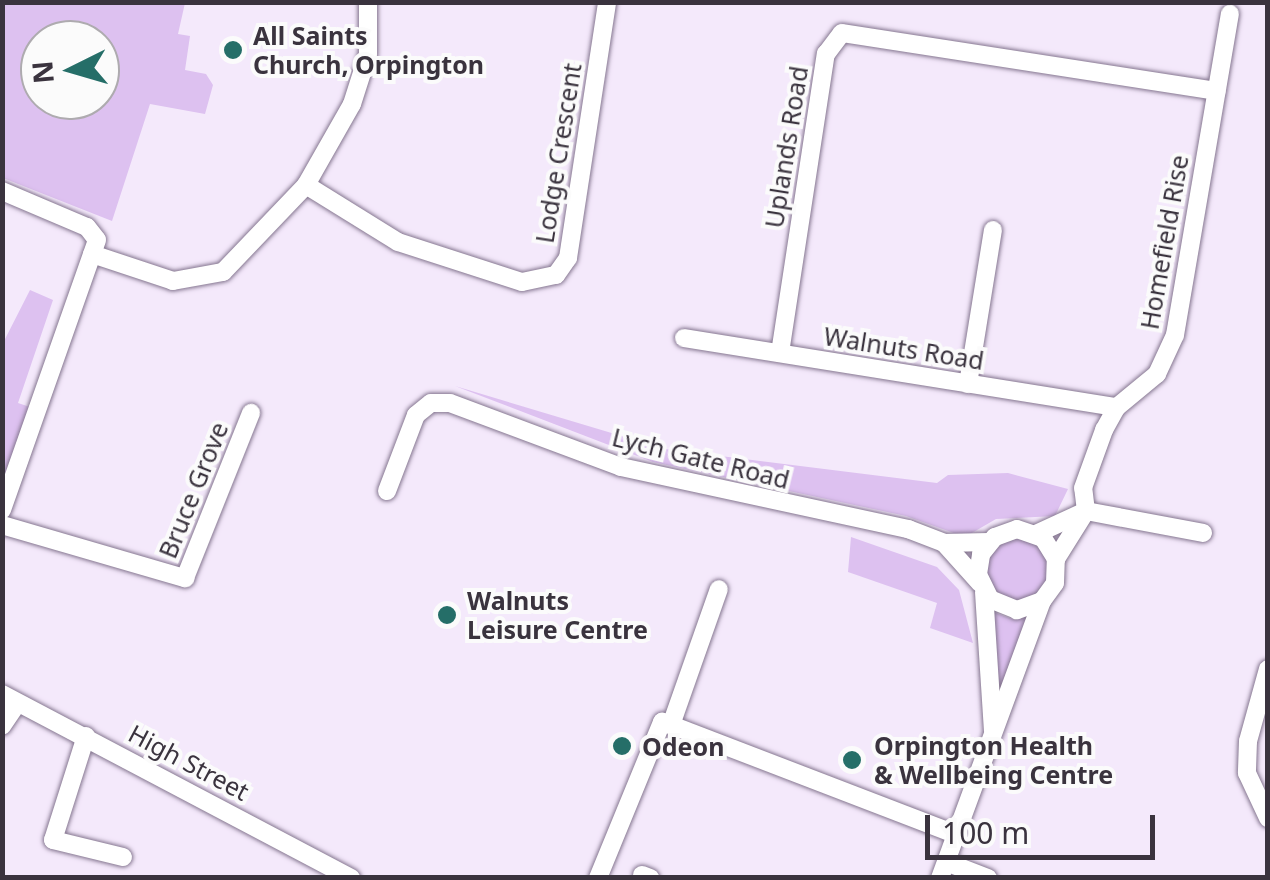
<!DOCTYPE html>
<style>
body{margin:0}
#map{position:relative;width:1270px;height:880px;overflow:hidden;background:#f4e9fb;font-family:"Noto Sans",sans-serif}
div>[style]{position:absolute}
.green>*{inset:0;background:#ddc1f0}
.round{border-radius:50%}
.roads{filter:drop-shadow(0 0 2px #857690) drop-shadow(0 0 2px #857690)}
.minor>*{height:18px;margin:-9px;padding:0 9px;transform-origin:9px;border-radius:9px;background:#fff}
.dots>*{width:28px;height:28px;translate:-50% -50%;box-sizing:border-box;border:5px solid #fbfbfb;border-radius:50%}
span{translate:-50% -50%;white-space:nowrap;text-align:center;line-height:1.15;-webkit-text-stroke:8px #fbfbfb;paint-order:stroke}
.poi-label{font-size:25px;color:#3a333e;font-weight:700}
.left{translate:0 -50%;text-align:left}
.street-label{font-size:25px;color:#3a333e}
.frame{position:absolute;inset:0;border:5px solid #3a333e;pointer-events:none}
.north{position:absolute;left:20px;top:20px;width:100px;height:100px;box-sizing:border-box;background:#fbfbfb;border:2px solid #aeabaf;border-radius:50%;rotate:265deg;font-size:28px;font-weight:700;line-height:40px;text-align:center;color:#3a333e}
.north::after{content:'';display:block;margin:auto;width:35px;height:45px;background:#256e68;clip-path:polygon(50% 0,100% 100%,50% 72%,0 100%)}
.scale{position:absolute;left:925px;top:815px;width:230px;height:45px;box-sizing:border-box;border:5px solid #3a333e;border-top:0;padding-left:12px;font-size:30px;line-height:35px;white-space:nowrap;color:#3a333e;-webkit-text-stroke:8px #fbfbfb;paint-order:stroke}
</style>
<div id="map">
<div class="green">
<i style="clip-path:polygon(evenodd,185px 3px,178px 34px,190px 36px,185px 70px,206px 74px,213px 85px,205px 114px,150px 104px,112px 221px,3px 178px,3px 3px,185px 3px,40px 40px,100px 40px,100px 100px,40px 100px,40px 40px)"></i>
<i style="clip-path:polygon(30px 290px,53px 300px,18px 403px,33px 408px,5px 483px,2px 345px)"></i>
<i style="clip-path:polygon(455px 386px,665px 449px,937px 483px,948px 475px,1008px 473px,1068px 489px,1055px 516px,996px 519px,965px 537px,906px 516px,653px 462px)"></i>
<i style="clip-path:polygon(851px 537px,937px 567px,959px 590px,973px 643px,930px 628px,937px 603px,848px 572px)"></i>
<i class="round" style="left:986px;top:539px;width:62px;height:62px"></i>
<i style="clip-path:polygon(990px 611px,1015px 620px,1032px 616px,1002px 704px)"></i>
</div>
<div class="roads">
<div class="minor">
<i style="left:306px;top:185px;width:108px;rotate:31.8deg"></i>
<i style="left:398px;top:242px;width:130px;rotate:17.9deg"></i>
<i style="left:522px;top:282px;width:35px;rotate:-12deg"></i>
<i style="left:556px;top:275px;width:21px;rotate:-55deg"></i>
<i style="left:568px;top:258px;width:259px;rotate:-81.3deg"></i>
<i style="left:2px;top:191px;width:92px;rotate:23deg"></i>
<i style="left:87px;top:227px;width:16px;rotate:52deg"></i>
<i style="left:97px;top:240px;width:286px;rotate:109.4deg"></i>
<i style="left:92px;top:254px;width:85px;rotate:18.4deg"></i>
<i style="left:173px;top:281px;width:51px;rotate:-10.2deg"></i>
<i style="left:223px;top:272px;width:120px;rotate:-46.3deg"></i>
<i style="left:306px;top:185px;width:93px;rotate:-60.4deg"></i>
<i style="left:352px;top:104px;width:52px;rotate:-72.3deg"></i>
<i style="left:368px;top:54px;width:52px;rotate:-90deg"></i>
<i style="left:684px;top:338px;width:438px;rotate:9.1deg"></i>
<i style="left:780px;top:353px;width:303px;rotate:-81.3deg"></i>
<i style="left:826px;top:54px;width:26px;rotate:-53deg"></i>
<i style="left:842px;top:33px;width:379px;rotate:8.8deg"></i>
<i style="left:968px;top:384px;width:156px;rotate:-80.8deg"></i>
<i style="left:387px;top:491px;width:81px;rotate:-69.1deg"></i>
<i style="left:416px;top:415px;width:19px;rotate:-39deg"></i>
<i style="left:431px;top:403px;width:19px"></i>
<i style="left:450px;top:403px;width:183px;rotate:20.5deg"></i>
<i style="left:621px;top:467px;width:294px;rotate:12.2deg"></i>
<i style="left:908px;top:529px;width:39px;rotate:21deg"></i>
<i style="left:944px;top:543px;width:45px;rotate:-1.3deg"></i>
<i style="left:2px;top:525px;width:191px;rotate:16.2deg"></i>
<i style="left:185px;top:578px;width:178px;rotate:-68.2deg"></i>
<i style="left:1036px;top:534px;width:55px;rotate:-24.7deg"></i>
<i style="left:1086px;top:511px;width:119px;rotate:10.6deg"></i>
<i style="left:944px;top:543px;width:54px;rotate:48deg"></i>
<i style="left:984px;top:592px;width:139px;rotate:86.3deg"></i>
<i style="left:1042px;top:601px;width:27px;rotate:160deg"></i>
<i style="left:1017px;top:610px;width:29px;rotate:-158deg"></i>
<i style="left:990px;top:599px;width:28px;rotate:-116deg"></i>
<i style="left:978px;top:574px;width:20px;rotate:-81deg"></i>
<i style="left:981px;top:554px;width:22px;rotate:-51deg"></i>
<i style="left:995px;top:537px;width:23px;rotate:-20deg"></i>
<i style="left:1017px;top:529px;width:28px;rotate:19deg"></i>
<i style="left:1043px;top:538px;width:25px;rotate:58deg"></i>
<i style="left:1268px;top:669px;width:75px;rotate:105.5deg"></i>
<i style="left:1248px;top:741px;width:32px;rotate:92deg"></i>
<i style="left:1247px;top:773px;width:50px;rotate:65deg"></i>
<i style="left:2px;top:694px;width:395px;rotate:27.8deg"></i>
<i style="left:671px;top:725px;width:307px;rotate:21deg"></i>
<i style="left:2px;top:726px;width:27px;rotate:-56deg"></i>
<i style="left:86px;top:736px;width:109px;rotate:107.6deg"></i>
<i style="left:53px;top:840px;width:72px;rotate:13.7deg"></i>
<i style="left:946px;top:862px;width:45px;rotate:20.9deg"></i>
<i style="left:642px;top:875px;width:9px;rotate:21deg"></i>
<i style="left:598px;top:878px;width:169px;rotate:-67.7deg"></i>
<i style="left:662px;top:722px;width:9px;rotate:18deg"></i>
<i style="left:671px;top:725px;width:144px;rotate:-70.6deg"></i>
<i style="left:940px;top:878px;width:295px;rotate:-69.8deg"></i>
<i style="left:1042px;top:601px;width:22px;rotate:-54deg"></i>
<i style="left:1055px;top:583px;width:24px;rotate:-88deg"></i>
<i style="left:1056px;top:559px;width:57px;rotate:-58deg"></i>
<i style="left:1086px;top:511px;width:23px;rotate:-97deg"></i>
<i style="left:1083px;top:488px;width:62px;rotate:-70.1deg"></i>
<i style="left:1104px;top:430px;width:26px;rotate:-61deg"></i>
<i style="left:1117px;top:407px;width:52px;rotate:-39.5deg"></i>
<i style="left:1157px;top:374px;width:43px;rotate:-65.2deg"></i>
<i style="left:1175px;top:335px;width:326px;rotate:-80.3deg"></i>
</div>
</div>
<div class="dots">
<i style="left:233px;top:50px;background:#256e68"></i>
<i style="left:447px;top:615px;background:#256e68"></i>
<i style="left:622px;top:746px;background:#256e68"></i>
<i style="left:852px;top:760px;background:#256e68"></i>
</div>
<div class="poi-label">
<span class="left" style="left:253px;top:50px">All Saints<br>Church, Orpington</span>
<span class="left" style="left:467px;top:615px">Walnuts<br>Leisure Centre</span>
<span class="left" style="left:642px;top:746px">Odeon</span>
<span class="left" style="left:874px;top:760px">Orpington Health<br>&amp; Wellbeing Centre</span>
</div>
<div class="street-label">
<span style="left:786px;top:147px;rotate:-81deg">Uplands Road</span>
<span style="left:558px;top:153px;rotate:-81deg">Lodge Crescent</span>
<span style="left:1164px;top:242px;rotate:-80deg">Homefield Rise</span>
<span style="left:904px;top:348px;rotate:9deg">Walnuts Road</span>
<span style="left:701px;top:458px;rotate:14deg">Lych Gate Road</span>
<span style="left:193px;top:490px;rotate:-68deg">Bruce Grove</span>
<span style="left:189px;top:762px;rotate:28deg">High Street</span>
</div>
<div class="frame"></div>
<div class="north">N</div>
<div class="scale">100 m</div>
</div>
